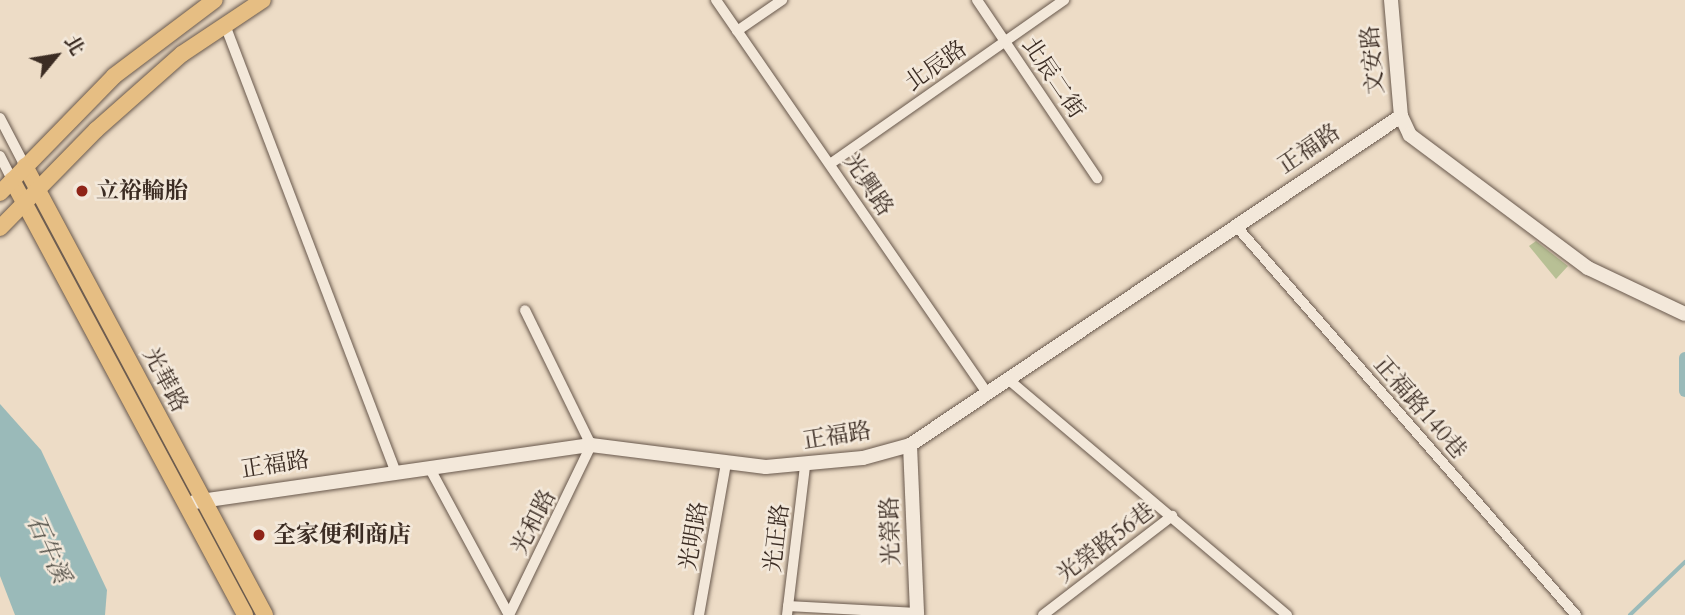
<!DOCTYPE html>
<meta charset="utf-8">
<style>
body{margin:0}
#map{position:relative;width:1685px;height:615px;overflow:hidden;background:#eddcc6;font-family:Cardo,"Noto Serif TC",serif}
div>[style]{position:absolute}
.green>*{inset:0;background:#b8c095}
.water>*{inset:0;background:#9abab9}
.stream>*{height:3.5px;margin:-1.75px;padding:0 1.75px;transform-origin:1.75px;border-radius:1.75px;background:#9abab9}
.canal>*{height:12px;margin:-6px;padding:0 6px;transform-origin:6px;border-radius:6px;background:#9abab9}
.roads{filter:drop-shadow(0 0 2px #68584c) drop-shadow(0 0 2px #68584c)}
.street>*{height:10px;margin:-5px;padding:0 5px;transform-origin:5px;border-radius:5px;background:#f3e8da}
.secondary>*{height:14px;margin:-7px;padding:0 7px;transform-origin:7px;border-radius:7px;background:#f3e8da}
.primary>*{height:16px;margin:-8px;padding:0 8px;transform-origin:8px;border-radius:8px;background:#e6be83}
.dots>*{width:19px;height:19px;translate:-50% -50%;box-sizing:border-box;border:4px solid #f3e8da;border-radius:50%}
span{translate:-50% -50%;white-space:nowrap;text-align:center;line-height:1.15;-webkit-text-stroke:5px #f3e8da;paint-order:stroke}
.street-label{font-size:23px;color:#3b2c23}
.poi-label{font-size:23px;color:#3b2c23;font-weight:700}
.left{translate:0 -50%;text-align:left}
.water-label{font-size:24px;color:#535048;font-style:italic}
.north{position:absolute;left:21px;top:21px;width:70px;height:70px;-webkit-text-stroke:5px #f3e8da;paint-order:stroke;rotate:60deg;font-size:19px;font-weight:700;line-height:28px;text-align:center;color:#3b2c23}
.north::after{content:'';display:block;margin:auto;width:24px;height:32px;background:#3b2c23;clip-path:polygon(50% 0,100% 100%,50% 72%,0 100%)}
</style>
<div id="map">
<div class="green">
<i style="clip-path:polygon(1536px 241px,1568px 266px,1556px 279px,1529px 246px)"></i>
</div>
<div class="water">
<i style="clip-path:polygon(0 404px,41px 450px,107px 590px,105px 615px,15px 615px,0 576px)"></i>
</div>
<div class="stream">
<i style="left:1630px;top:615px;width:76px;rotate:-43.9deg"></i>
</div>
<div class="canal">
<i style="left:1685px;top:358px;width:33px;rotate:90deg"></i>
</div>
<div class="roads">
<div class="street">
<i style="left:716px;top:0;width:477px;rotate:55.4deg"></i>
<i style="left:977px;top:0;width:215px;rotate:56deg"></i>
<i style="left:225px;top:25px;width:476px;rotate:69.1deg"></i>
<i style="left:737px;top:31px;width:55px;rotate:-34.6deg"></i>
<i style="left:0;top:118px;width:54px;rotate:62.5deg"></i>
<i style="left:0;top:156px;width:27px;rotate:63deg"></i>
<i style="left:830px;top:164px;width:286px;rotate:-35deg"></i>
<i style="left:1236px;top:226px;width:517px;rotate:48.85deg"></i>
<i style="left:1009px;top:380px;width:364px;rotate:40.2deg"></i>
<i style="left:429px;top:467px;width:168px;rotate:61.6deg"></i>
<i style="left:788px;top:606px;width:129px;rotate:3.1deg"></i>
<i style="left:509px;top:615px;width:189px;rotate:-64.2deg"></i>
<i style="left:591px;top:445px;width:150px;rotate:-116.1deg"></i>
<i style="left:699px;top:615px;width:154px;rotate:-79.9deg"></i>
<i style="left:787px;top:615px;width:150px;rotate:-83.1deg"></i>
<i style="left:1043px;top:615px;width:163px;rotate:-37.5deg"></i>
</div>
<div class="secondary">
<i style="left:1391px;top:0;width:116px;rotate:85.1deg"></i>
<i style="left:1401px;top:116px;width:21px;rotate:65deg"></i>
<i style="left:1410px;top:135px;width:222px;rotate:36.8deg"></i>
<i style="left:1588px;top:268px;width:107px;rotate:25.4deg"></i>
<i style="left:910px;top:445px;width:170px;rotate:87.6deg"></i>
<i style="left:194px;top:502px;width:401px;rotate:-8.2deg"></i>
<i style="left:591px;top:445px;width:176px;rotate:7.2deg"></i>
<i style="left:766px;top:467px;width:97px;rotate:-5.3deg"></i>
<i style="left:863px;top:458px;width:49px;rotate:-15.5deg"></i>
<i style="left:910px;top:445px;width:591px;rotate:-33.82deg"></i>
</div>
<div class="primary">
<i style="left:25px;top:166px;width:509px;rotate:61.87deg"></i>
<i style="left:12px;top:180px;width:493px;rotate:61.8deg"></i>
<i style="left:0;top:193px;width:163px;rotate:-45.7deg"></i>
<i style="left:114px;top:76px;width:126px;rotate:-37deg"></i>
<i style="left:0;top:228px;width:137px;rotate:-45.6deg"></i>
<i style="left:96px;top:130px;width:115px;rotate:-41.5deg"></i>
<i style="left:182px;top:54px;width:97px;rotate:-33.7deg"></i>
</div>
</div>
<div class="dots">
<i style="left:82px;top:191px;background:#8f2418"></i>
<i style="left:259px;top:535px;background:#8f2418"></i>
</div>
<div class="street-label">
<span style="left:1373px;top:60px;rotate:-95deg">文安路</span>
<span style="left:936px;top:66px;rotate:-35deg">北辰路</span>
<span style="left:1053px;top:78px;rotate:56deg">北辰二街</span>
<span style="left:1309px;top:149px;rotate:-34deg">正福路</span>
<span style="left:868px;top:185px;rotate:56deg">光興路</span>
<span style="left:165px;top:380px;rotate:62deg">光華路</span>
<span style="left:1420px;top:408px;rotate:49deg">正福路140巷</span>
<span style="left:837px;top:436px;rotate:-9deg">正福路</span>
<span style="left:275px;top:465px;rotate:-9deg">正福路</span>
<span style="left:534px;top:522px;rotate:-63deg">光和路</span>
<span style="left:891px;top:531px;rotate:-92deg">光榮路</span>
<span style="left:694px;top:536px;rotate:-80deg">光明路</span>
<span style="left:777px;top:538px;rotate:-83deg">光正路</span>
<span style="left:1106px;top:543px;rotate:-37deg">光榮路56巷</span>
</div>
<div class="poi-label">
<span class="left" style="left:96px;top:191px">立裕輪胎</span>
<span class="left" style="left:273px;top:535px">全家便利商店</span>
</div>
<div class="water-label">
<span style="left:48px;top:549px;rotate:66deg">石牛溪</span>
</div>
<div class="north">北</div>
</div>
